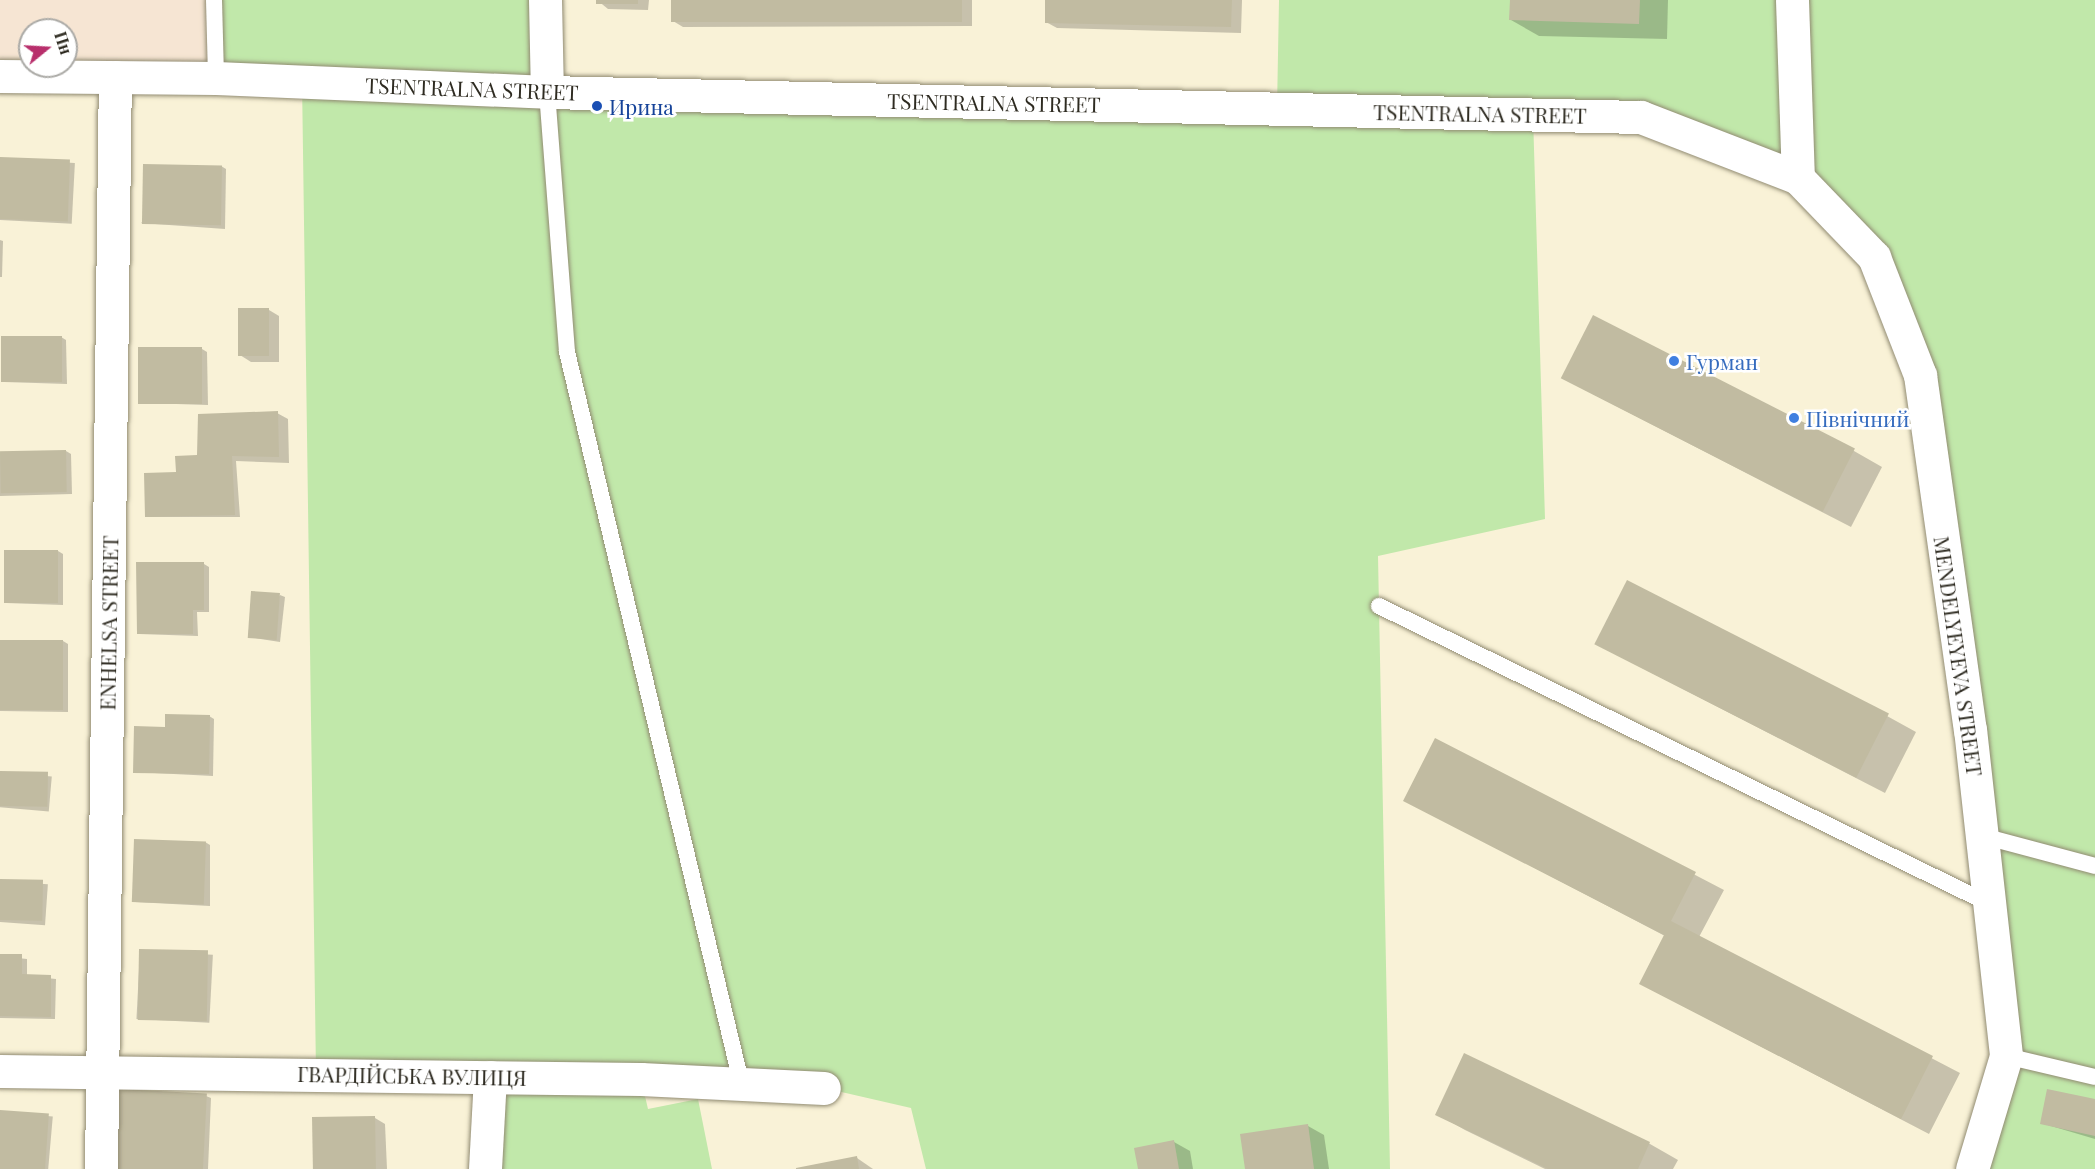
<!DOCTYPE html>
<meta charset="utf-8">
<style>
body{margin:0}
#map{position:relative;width:2095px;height:1169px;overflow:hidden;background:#f9f2d7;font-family:"Playfair Display",serif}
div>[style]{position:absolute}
.industrial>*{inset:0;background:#f6e5d3}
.green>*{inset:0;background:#c1e8aa}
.shadow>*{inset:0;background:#0003;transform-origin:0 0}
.building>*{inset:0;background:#c1bba1;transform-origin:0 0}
.roads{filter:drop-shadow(0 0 2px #918b72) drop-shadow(0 0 2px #918b72)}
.lane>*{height:16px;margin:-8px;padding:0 8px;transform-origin:8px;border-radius:8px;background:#fff}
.street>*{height:33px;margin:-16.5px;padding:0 16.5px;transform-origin:16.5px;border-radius:16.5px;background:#fff}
.secondary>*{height:33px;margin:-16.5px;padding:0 16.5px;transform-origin:16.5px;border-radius:16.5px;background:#fff}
.dots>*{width:16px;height:16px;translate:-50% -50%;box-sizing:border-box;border:3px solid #fff;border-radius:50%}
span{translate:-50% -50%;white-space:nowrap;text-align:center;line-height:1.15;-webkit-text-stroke:5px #fff;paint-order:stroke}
.street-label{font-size:21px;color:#2e2b21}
.transit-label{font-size:21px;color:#164399}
.left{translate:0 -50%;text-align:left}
.shop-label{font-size:21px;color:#366cbe}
.north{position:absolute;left:18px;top:18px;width:60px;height:60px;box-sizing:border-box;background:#fff;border:2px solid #abaaa6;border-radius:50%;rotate:72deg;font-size:16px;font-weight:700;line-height:24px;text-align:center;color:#2e2b21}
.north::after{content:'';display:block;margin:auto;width:21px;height:27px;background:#b82f6c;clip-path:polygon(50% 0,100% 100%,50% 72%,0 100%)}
</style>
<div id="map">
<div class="industrial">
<i style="clip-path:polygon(evenodd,0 0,214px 0,216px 78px,0 76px,0 0,30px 30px,66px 30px,66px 66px,30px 66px,30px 30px)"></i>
</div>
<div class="green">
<i style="clip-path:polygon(214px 0,545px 0,547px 91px,1277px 108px,1279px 0,2095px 0,2095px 1169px,1972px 1169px,2006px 1056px,1920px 375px,1874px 257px,1798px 178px,1640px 117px,1533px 115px,1545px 519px,1378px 556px,1390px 1169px,926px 1169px,911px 1108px,824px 1088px,641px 1079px,648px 1109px,698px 1099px,712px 1169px,485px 1169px,490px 1077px,316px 1073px,302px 81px,216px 78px)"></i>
</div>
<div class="shadow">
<i style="clip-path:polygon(597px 0,649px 0,648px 10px,608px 9px)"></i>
<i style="clip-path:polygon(673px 0,972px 0,972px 26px,683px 27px,673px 21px)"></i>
<i style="clip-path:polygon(1047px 0,1242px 0,1241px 33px,1057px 28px,1046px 22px)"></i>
<i style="clip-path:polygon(1511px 0,1668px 0,1667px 39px,1539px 36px,1511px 20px)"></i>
<i style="left:0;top:159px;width:75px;height:61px;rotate:3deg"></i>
<i style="clip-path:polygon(221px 166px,226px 169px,225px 229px,141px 223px)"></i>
<i style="clip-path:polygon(0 240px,3px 241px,2px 277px,0 277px)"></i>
<i style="clip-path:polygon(269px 310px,279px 316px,279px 362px,251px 362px,240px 355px)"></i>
<i style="clip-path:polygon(61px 337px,66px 340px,67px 384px,4px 382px)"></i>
<i style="clip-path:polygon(202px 349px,207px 352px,208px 405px,144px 403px)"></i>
<i style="clip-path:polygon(1591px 393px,1854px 451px,1882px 467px,1851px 527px)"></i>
<i style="clip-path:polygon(277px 413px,288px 419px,289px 463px,236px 461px,240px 517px,146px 517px,177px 473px)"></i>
<i style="clip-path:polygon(66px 451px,71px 454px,72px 494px,0 496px,0 453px)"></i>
<i style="clip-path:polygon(58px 551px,63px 554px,63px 605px,6px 603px)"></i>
<i style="clip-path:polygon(204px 564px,209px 567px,209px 612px,197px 612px,198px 636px,139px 634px)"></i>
<i style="clip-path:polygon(280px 595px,285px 597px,280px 642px,248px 637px)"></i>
<i style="clip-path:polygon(63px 641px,68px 644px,68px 712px,0 711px,0 642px)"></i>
<i style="clip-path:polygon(1625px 659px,1887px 716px,1916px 732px,1885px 793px)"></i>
<i style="clip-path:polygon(209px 716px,214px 719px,213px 776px,134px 772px,167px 728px)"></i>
<i style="clip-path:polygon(1436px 740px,1724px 890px,1699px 937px,1960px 1073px,1929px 1134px,1641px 984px,1665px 936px,1405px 800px)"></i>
<i style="left:0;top:772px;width:52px;height:35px;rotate:5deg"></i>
<i style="clip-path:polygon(205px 842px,210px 845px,210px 906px,135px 902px)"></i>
<i style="left:0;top:881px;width:48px;height:41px;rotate:4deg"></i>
<i style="left:140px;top:951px;width:73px;height:68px;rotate:3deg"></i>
<i style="clip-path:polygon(0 956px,27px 959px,27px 976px,56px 979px,55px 1019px,0 1018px)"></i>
<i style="clip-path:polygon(1464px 1055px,1650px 1144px,1678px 1160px,1673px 1169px,1545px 1169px,1465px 1130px,1437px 1114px)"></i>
<i style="clip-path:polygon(206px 1096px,211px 1098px,208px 1169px,117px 1169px)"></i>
<i style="clip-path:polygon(2095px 1101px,2095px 1139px,2041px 1123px)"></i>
<i style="left:0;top:1112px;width:53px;height:57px;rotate:5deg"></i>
<i style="clip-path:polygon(375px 1118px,385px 1124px,387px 1169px,315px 1169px)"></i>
<i style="clip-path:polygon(1308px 1126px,1324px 1135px,1329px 1169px,1247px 1169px)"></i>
<i style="clip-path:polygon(1174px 1142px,1190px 1151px,1193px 1169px,1140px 1169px)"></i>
<i style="clip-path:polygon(857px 1158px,873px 1169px,798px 1169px)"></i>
</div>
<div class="building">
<i style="left:596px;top:0;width:42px;height:4px"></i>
<i style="left:671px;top:0;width:291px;height:22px"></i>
<i style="clip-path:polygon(1045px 0,1232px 0,1231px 27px,1045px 23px)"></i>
<i style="clip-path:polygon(1510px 0,1640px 0,1639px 24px,1509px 20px)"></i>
<i style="left:0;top:157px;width:70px;height:62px;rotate:2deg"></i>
<i style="left:143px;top:164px;width:79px;height:60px;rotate:1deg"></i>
<i style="left:238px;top:308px;width:31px;height:48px"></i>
<i style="left:1593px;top:315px;width:294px;height:71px;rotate:27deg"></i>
<i style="left:62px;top:336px;width:46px;height:61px;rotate:90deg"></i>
<i style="left:138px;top:347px;width:64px;height:57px"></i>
<i style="clip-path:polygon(278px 411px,279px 457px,232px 456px,235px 515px,145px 517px,144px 473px,176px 472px,175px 456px,197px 455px,198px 414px)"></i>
<i style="left:66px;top:450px;width:42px;height:66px;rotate:89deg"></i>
<i style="left:4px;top:550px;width:54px;height:53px"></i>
<i style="clip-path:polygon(136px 562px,204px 562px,204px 610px,193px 610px,193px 634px,137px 634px)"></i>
<i style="left:1627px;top:580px;width:294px;height:72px;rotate:27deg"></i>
<i style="left:251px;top:591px;width:29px;height:47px;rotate:4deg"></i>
<i style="left:0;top:640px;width:63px;height:70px"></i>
<i style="clip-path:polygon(165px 714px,210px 715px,209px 774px,133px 773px,134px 726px,165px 727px)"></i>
<i style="clip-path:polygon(1435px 738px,1696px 872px,1671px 921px,1933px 1056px,1901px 1119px,1639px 984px,1664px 935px,1403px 801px)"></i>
<i style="left:0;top:771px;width:48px;height:35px;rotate:1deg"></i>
<i style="left:134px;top:839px;width:72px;height:63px;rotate:2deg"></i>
<i style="left:0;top:879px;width:43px;height:41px;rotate:1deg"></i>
<i style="left:139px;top:949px;width:69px;height:71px;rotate:1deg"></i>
<i style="clip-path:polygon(0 954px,22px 954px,22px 974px,51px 975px,51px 1017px,0 1016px)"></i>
<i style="clip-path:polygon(1464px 1053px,1650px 1142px,1638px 1169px,1548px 1169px,1435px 1115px)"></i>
<i style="left:119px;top:1089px;width:88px;height:80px;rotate:3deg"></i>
<i style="clip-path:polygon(2047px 1089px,2095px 1099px,2095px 1136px,2040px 1124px)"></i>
<i style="left:0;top:1110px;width:49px;height:59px;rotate:4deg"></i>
<i style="left:375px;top:1116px;width:53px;height:63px;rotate:89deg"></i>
<i style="clip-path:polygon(1308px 1124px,1314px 1169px,1245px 1169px,1240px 1134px)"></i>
<i style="clip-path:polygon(1174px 1140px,1179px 1169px,1138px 1169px,1134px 1148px)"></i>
<i style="clip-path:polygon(857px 1156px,859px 1169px,796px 1169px,796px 1168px)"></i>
</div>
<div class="roads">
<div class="lane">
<i style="left:214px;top:0;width:78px;rotate:88.5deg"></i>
<i style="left:547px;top:92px;width:261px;rotate:85.6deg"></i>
<i style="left:567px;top:352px;width:750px;rotate:76.59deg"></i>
<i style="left:1379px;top:606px;width:680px;rotate:26deg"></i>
<i style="left:1983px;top:836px;width:116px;rotate:15deg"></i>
<i style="left:2006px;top:1056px;width:91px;rotate:13.3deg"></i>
</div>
<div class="street">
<i style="left:545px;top:0;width:92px;rotate:88.8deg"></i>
<i style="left:1792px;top:0;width:178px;rotate:88.1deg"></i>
<i style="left:0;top:1071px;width:641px;rotate:0.72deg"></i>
<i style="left:641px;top:1079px;width:183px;rotate:2.8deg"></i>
<i style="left:101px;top:1169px;width:1092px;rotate:-89.27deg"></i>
<i style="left:485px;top:1169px;width:92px;rotate:-86.9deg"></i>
</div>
<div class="secondary">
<i style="left:0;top:76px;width:216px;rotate:0.5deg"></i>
<i style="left:216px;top:78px;width:331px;rotate:2.4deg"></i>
<i style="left:547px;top:92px;width:1094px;rotate:1.31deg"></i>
<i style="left:1641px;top:117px;width:168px;rotate:21.2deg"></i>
<i style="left:1798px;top:178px;width:110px;rotate:46.1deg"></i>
<i style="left:1874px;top:257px;width:127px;rotate:68.7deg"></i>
<i style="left:1920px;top:375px;width:358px;rotate:82deg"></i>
<i style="left:1970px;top:729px;width:329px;rotate:83.7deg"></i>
<i style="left:2006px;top:1056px;width:118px;rotate:106.7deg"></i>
</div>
</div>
<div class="dots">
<i style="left:597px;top:106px;background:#1a4fb4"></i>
<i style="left:1674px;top:361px;background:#3f7fe0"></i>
<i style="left:1794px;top:418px;background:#3f7fe0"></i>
</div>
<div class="street-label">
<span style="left:472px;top:88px;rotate:2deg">TSENTRALNA STREET</span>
<span style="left:994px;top:102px;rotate:1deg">TSENTRALNA STREET</span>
<span style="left:1480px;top:113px;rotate:1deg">TSENTRALNA STREET</span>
<span style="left:108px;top:623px;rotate:-89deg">ENHELSA STREET</span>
<span style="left:1959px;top:656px;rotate:82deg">MENDELYEYEVA STREET</span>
<span style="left:412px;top:1075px;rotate:1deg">ГВАРДІЙСЬКА ВУЛИЦЯ</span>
</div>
<div class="transit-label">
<span class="left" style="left:609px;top:106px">Ирина</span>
</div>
<div class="shop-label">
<span class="left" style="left:1686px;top:361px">Гурман</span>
<span class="left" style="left:1806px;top:418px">Північний</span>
</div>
<div class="north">Пн</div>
</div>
